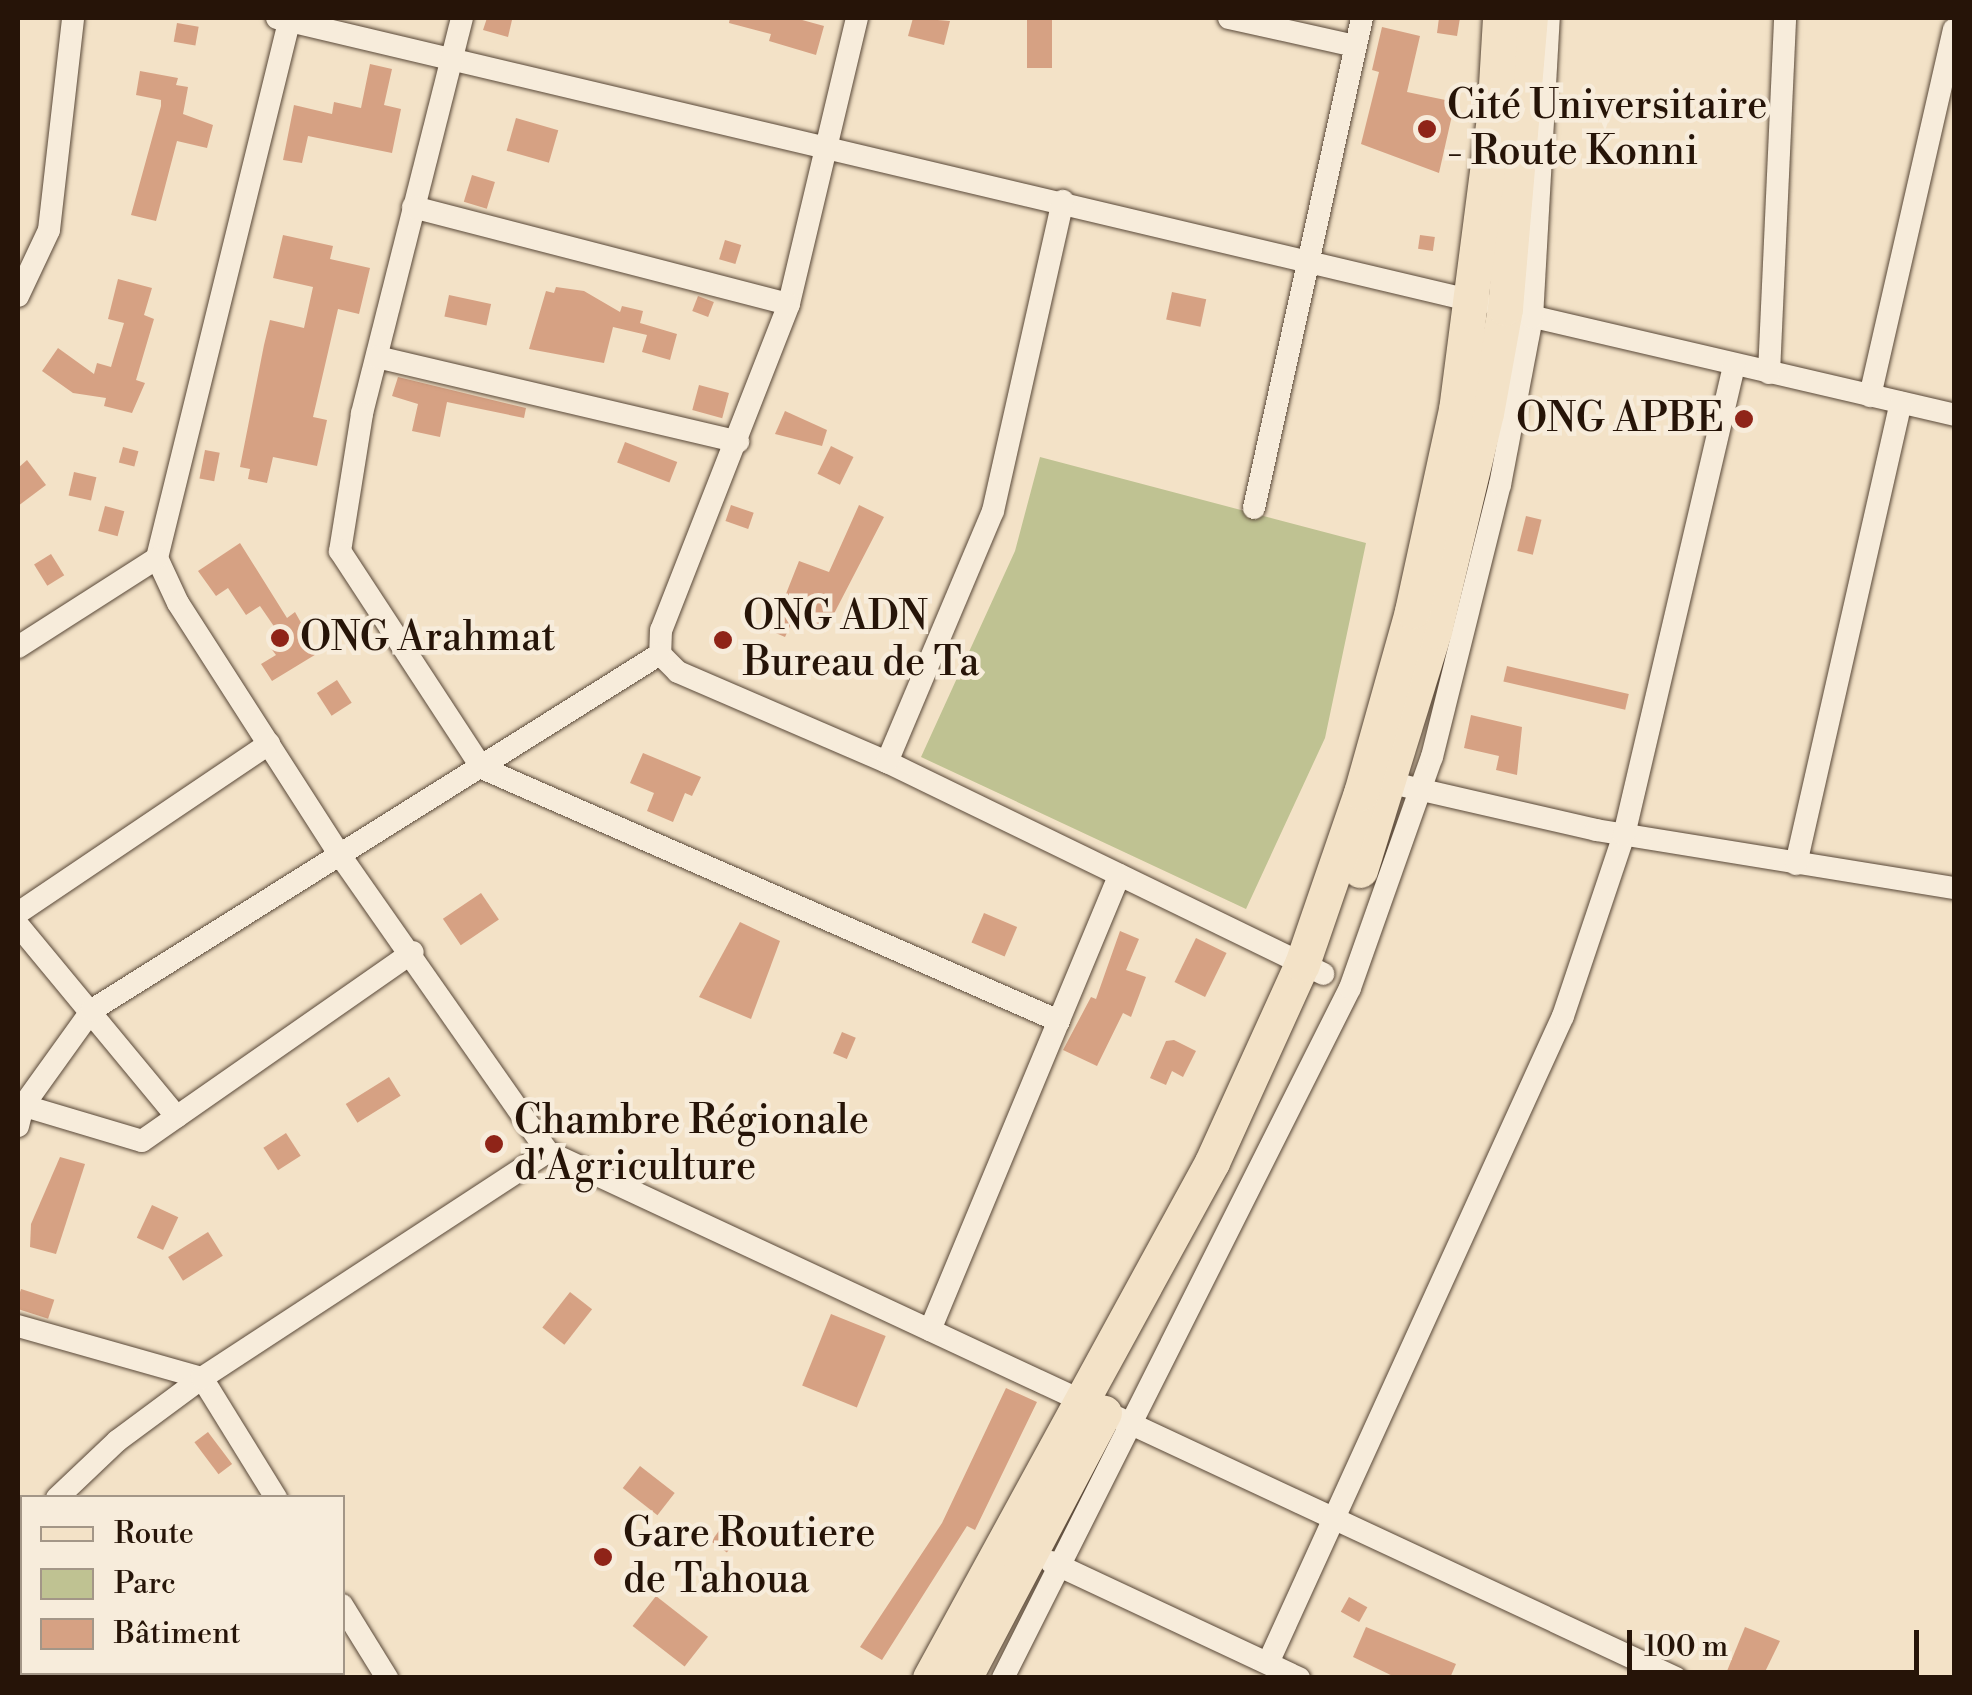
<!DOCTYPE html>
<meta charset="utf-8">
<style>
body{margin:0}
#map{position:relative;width:1972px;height:1695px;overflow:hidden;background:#f3e2c7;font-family:"Libre Bodoni",serif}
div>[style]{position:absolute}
.green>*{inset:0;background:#bfc292}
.building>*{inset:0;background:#d6a183;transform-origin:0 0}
.roads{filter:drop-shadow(0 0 2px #594838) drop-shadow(0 0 2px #594838)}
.minor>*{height:22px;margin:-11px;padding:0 11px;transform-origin:11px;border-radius:11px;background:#f7ecdb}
.primary>*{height:35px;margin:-17.5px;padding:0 17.5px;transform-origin:17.5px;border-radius:17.5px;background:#f3e2c7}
.dots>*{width:28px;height:28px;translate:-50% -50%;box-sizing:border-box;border:5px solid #f7ecdb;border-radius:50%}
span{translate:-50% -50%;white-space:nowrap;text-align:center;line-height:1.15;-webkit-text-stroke:9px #f7ecdb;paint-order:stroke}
.poi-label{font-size:40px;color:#261408}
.left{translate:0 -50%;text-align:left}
.right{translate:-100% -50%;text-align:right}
.frame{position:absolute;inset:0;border:20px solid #261408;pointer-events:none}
.legend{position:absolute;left:20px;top:1495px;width:325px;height:180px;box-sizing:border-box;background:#f7ecdb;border:2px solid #a39687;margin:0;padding:12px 18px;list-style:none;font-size:30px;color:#261408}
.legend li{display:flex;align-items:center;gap:20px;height:50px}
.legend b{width:50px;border:2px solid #a39687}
.scale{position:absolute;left:1627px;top:1630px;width:292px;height:45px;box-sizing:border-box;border:5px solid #261408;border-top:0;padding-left:12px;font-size:30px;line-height:35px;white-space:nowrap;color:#261408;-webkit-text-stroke:8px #f7ecdb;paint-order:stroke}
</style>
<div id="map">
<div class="green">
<i style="clip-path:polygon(1040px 457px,1366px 543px,1325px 738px,1246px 909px,921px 757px,1015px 551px)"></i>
</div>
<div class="building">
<i style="clip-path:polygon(487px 18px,512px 20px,508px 37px,483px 30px)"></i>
<i style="clip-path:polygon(730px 18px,795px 18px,824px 26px,816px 55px,769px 41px,771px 34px,729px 23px)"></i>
<i style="clip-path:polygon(913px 18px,950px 21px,944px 45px,908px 36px)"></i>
<i style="left:1027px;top:18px;width:25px;height:50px"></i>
<i style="clip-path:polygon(1439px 18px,1460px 18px,1457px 36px,1437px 33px)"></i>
<i style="left:177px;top:23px;width:22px;height:19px;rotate:10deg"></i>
<i style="clip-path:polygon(1382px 27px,1420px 36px,1407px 92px,1455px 102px,1439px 173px,1361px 144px,1379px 72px,1372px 70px)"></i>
<i style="clip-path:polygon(370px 64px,392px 69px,384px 105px,401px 109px,392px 153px,308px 136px,302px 163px,283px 160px,294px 105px,332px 114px,334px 102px,361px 108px)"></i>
<i style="clip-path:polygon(140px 71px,178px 78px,176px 85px,188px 87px,183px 114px,213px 125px,207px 148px,177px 141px,156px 221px,131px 215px,161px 106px,161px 100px,136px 95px)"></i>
<i style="left:516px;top:118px;width:44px;height:34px;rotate:16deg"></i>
<i style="left:472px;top:175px;width:24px;height:28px;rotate:17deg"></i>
<i style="clip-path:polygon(283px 235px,333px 246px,330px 259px,370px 268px,359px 314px,338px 309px,313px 417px,327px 420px,317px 466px,273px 457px,267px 483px,248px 479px,250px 469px,240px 467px,264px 345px,270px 320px,304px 328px,313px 287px,273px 278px)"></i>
<i style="left:1420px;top:235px;width:15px;height:14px;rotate:8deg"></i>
<i style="left:725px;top:240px;width:17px;height:20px;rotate:17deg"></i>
<i style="clip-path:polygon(118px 279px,152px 288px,144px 315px,154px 319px,136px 380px,145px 383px,132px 413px,104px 406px,106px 398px,73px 393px,42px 371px,58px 348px,94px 374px,97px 363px,111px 367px,124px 323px,108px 319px)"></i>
<i style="clip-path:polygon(556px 287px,584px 291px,620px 312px,622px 306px,643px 311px,640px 323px,677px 334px,670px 360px,642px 352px,647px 335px,613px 327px,604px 363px,529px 349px,546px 291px,554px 293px)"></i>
<i style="left:1172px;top:292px;width:35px;height:28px;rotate:12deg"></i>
<i style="left:449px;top:295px;width:43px;height:22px;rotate:12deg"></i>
<i style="left:698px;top:296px;width:17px;height:16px;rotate:21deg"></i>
<i style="clip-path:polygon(398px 377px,526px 408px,524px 418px,447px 402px,440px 437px,412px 431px,418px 404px,392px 396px)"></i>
<i style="left:699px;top:385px;width:31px;height:26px;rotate:15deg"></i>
<i style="clip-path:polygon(785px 411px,827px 430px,822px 446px,775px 434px)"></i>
<i style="left:625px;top:442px;width:56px;height:22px;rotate:21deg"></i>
<i style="left:831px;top:446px;width:25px;height:31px;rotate:26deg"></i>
<i style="left:123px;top:447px;width:16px;height:16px;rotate:15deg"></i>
<i style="left:205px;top:450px;width:15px;height:29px;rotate:11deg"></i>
<i style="clip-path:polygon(27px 460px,46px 485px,18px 506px,18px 468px)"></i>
<i style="left:74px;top:472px;width:23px;height:24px;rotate:13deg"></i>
<i style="left:731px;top:505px;width:24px;height:17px;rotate:19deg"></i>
<i style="clip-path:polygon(859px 505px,884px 517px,824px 633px,793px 620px,785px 637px,764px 628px,774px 607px,780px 609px,799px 561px,829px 572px)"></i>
<i style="left:105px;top:506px;width:20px;height:26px;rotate:15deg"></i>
<i style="left:1526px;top:516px;width:16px;height:36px;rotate:14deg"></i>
<i style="clip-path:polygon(240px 543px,287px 618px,295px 612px,318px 653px,272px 681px,261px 664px,276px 655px,270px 647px,282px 638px,260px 606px,246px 615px,228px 588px,216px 596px,198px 571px)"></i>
<i style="left:51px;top:554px;width:25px;height:20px;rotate:58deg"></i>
<i style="left:1507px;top:666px;width:125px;height:16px;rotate:13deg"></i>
<i style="left:337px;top:680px;width:27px;height:24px;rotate:57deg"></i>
<i style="clip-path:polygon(1471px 715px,1522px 727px,1517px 775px,1496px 770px,1499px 756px,1464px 748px)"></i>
<i style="clip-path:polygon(643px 753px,701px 777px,692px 796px,685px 793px,673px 822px,647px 811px,654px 793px,630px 783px)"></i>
<i style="left:481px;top:893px;width:32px;height:46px;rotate:56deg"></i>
<i style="left:984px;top:913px;width:36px;height:32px;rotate:23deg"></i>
<i style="clip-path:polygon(740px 922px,780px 941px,751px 1019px,699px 997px)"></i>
<i style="clip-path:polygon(1120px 931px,1139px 939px,1126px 970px,1146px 977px,1131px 1017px,1123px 1013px,1097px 1066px,1063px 1050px,1091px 997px,1096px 999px)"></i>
<i style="left:1196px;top:938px;width:34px;height:49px;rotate:26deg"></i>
<i style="left:842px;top:1032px;width:15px;height:23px;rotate:23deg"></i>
<i style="clip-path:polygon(1174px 1040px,1196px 1051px,1183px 1077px,1172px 1071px,1166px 1085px,1150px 1078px,1166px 1041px)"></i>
<i style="left:389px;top:1077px;width:22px;height:51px;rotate:58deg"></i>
<i style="left:286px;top:1133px;width:27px;height:27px;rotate:57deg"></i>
<i style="clip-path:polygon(60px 1157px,85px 1164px,56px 1254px,30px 1247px,31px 1224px)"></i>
<i style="left:152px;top:1205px;width:29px;height:36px;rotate:25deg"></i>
<i style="left:208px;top:1232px;width:28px;height:47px;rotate:58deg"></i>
<i style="left:21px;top:1289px;width:35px;height:20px;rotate:18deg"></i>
<i style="left:570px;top:1292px;width:28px;height:45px;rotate:38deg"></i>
<i style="left:831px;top:1314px;width:59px;height:77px;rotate:22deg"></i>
<i style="clip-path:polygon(1006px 1388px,1037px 1402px,975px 1530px,967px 1526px,882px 1660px,860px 1647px,942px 1523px)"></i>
<i style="left:208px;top:1432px;width:40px;height:17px;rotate:53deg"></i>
<i style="left:640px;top:1466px;width:44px;height:28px;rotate:38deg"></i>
<i style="left:732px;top:1512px;width:19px;height:36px;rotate:35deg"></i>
<i style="left:656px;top:1596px;width:66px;height:38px;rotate:38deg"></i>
<i style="left:1349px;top:1597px;width:21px;height:17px;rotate:29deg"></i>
<i style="clip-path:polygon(1366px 1627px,1456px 1664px,1450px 1678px,1397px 1678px,1353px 1657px)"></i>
<i style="clip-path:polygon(1745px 1627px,1780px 1641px,1762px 1678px,1727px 1671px)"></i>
</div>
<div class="roads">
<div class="minor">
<i style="left:277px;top:18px;width:1238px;rotate:13.31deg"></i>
<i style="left:290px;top:18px;width:556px;rotate:103.84deg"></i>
<i style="left:157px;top:558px;width:50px;rotate:65deg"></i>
<i style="left:178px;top:603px;width:303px;rotate:57.3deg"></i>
<i style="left:342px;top:858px;width:359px;rotate:55deg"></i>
<i style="left:548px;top:1152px;width:1245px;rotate:25deg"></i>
<i style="left:462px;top:18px;width:408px;rotate:104.2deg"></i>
<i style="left:362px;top:414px;width:139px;rotate:99.1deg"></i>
<i style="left:340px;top:551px;width:259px;rotate:56.8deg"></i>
<i style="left:482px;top:768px;width:630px;rotate:23.68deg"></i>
<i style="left:857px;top:18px;width:294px;rotate:103.4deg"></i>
<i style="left:789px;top:304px;width:350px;rotate:111.4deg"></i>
<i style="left:661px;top:630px;width:24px;rotate:92deg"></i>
<i style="left:660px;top:654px;width:25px;rotate:45deg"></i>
<i style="left:678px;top:672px;width:228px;rotate:23.3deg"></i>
<i style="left:887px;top:762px;width:485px;rotate:25.9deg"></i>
<i style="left:1229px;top:18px;width:129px;rotate:12.5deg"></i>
<i style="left:413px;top:207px;width:388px;rotate:14.5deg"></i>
<i style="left:18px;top:296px;width:73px;rotate:-64.8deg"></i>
<i style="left:49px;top:230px;width:213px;rotate:-83.5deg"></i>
<i style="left:1517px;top:313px;width:449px;rotate:13.1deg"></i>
<i style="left:377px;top:357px;width:371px;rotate:13.2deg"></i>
<i style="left:1769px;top:373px;width:355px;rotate:-87.4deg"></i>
<i style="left:1870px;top:396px;width:376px;rotate:-77.1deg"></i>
<i style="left:1254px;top:508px;width:502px;rotate:-77.57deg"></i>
<i style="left:18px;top:647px;width:165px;rotate:-32.6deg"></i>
<i style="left:887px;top:762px;width:272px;rotate:-67.1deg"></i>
<i style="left:993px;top:511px;width:318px;rotate:-77.3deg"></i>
<i style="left:1374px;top:779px;width:228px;rotate:12.9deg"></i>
<i style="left:1596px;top:830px;width:363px;rotate:9.2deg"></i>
<i style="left:1796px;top:864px;width:473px;rotate:-77.2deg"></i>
<i style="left:18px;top:913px;width:303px;rotate:-34deg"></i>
<i style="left:18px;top:925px;width:249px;rotate:50.4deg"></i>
<i style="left:18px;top:1104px;width:129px;rotate:16.6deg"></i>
<i style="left:142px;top:1141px;width:330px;rotate:-34.9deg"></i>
<i style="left:18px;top:1126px;width:21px;rotate:-76deg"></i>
<i style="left:23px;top:1106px;width:118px;rotate:-54.3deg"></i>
<i style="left:92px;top:1010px;width:670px;rotate:-32.08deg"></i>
<i style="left:18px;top:1326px;width:191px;rotate:15.8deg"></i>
<i style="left:202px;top:1378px;width:141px;rotate:58.3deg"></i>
<i style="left:930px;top:1330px;width:493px;rotate:-67.4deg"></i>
<i style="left:57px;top:1498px;width:83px;rotate:-43.5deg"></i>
<i style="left:117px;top:1441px;width:106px;rotate:-36.5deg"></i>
<i style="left:202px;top:1378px;width:413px;rotate:-33.2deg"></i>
<i style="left:18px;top:1534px;width:6px;rotate:-45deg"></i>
<i style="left:1051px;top:1562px;width:274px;rotate:25.1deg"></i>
<i style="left:342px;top:1605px;width:86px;rotate:58.3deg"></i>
<i style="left:1268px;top:1663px;width:711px;rotate:-65.49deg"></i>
<i style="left:1563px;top:1016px;width:191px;rotate:-71.4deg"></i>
<i style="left:1624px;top:835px;width:483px;rotate:-76.8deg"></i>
<i style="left:159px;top:1678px;width:8px;rotate:-50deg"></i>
<i style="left:1003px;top:1678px;width:772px;rotate:-63.3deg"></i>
<i style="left:1350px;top:988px;width:245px;rotate:-70.5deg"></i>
<i style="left:1432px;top:757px;width:280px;rotate:-76deg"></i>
<i style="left:1500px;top:485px;width:170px;rotate:-79.2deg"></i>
<i style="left:1532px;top:318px;width:300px;rotate:-86.8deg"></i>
</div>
<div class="primary">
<i style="left:1360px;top:870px;width:250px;rotate:-72.8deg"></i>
<i style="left:1434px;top:631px;width:224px;rotate:-76.6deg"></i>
<i style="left:1486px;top:413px;width:107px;rotate:-79.7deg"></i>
<i style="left:1505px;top:308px;width:291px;rotate:-85.1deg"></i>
<i style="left:930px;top:1678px;width:588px;rotate:-61.34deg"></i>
<i style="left:1212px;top:1162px;width:217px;rotate:-65.6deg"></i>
<i style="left:1302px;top:964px;width:181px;rotate:-71deg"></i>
<i style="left:1361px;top:793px;width:189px;rotate:-74.3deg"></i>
<i style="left:1412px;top:611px;width:206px;rotate:-77.7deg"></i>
<i style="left:1456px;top:410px;width:293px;rotate:-82.6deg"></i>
<i style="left:1494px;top:119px;width:101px;rotate:-86.6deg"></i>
<i style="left:964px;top:1678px;width:300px;rotate:-62.2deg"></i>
</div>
</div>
<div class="dots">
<i style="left:1427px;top:129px;background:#8f2418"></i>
<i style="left:1744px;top:419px;background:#8f2418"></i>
<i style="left:280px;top:638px;background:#8f2418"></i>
<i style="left:723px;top:640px;background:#8f2418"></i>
<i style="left:494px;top:1144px;background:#8f2418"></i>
<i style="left:603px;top:1557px;background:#8f2418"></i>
</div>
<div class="poi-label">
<span class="left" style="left:1447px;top:129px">Cité Universitaire<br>- Route Konni</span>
<span class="right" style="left:1724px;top:419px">ONG APBE</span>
<span class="left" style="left:743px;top:640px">ONG ADN<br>Bureau de Ta</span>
<span class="left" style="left:300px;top:638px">ONG Arahmat</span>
<span class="left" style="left:514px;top:1144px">Chambre Régionale<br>d'Agriculture</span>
<span class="left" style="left:623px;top:1557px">Gare Routiere<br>de Tahoua</span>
</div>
<div class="frame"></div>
<ul class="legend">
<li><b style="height:12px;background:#f3e2c7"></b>Route</li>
<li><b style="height:28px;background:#bfc292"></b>Parc</li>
<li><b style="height:28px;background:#d6a183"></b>Bâtiment</li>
</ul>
<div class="scale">100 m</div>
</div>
